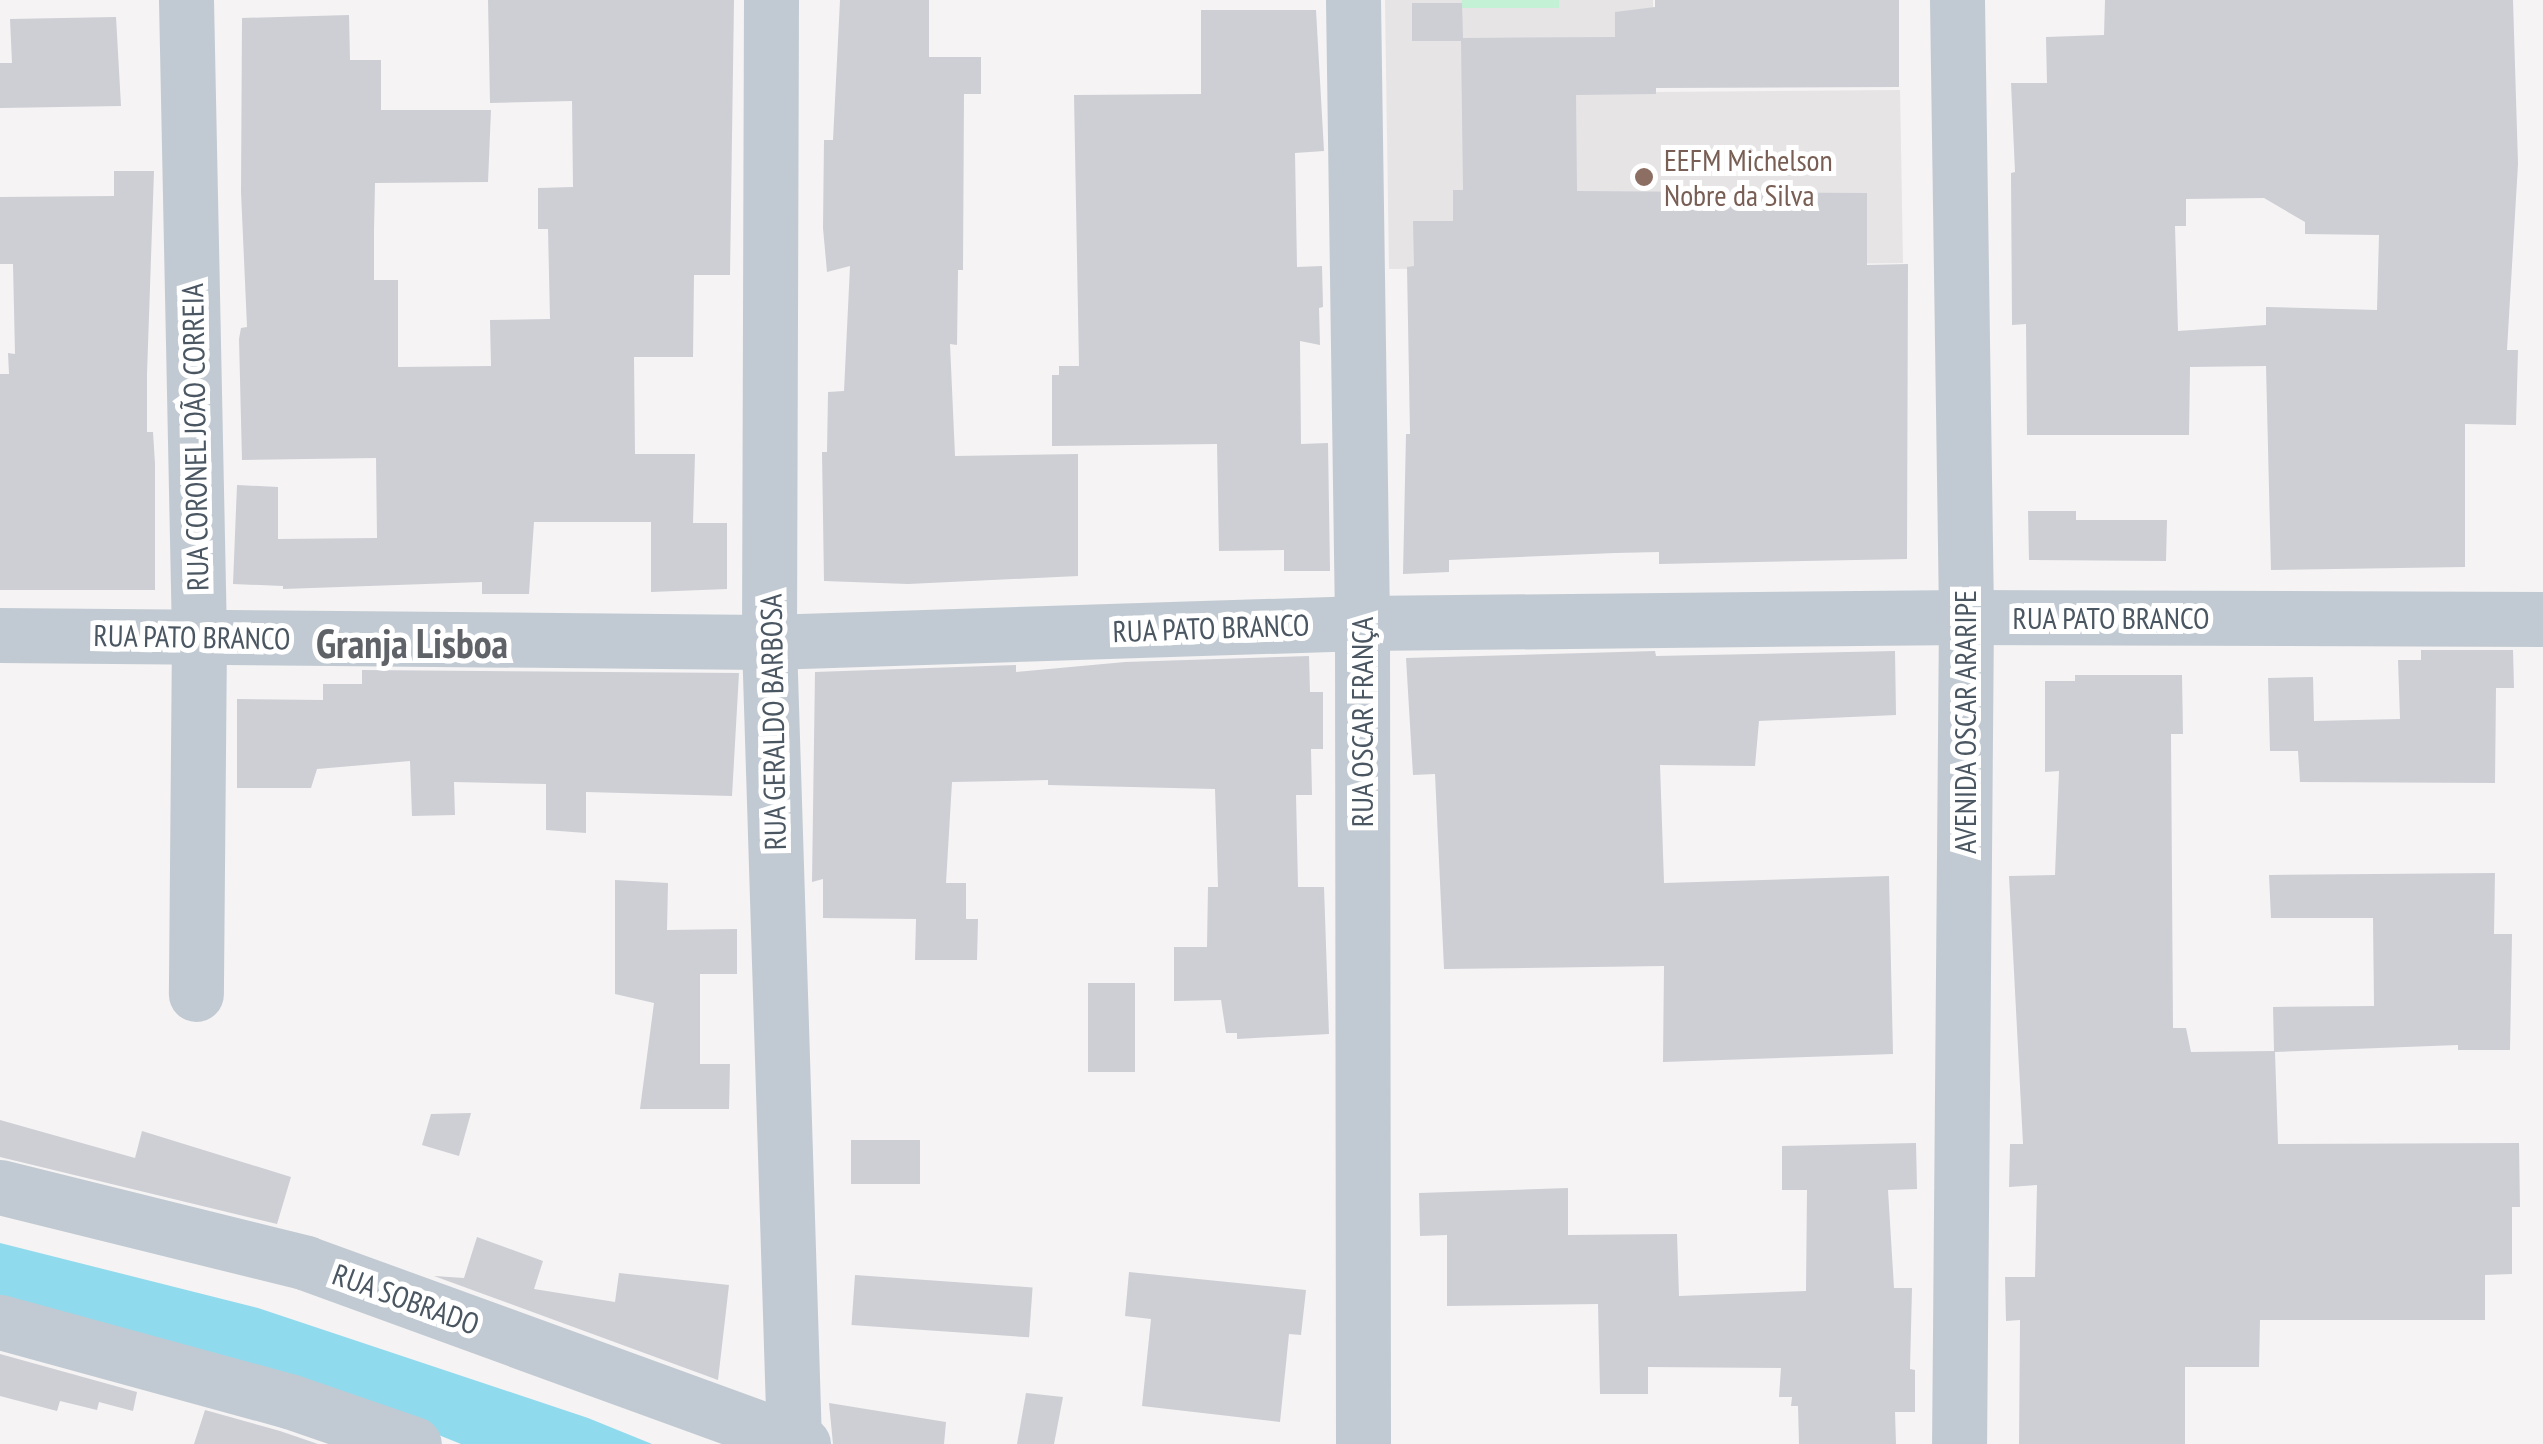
<!DOCTYPE html>
<meta charset="utf-8">
<style>
body{margin:0}
#map{position:relative;width:2543px;height:1444px;overflow:hidden;background:#f5f3f3;font-family:"PT Sans Narrow",sans-serif}
div>[style]{position:absolute}
.education>*{inset:0;background:#e6e4e5}
.green>*{inset:0;background:#c3f1d5;transform-origin:0 0}
.water>*{inset:0;background:#90daee}
.building>*{inset:0;background:#cdcfd5;transform-origin:0 0}
.minor>*{height:55px;margin:-27.5px;padding:0 27.5px;transform-origin:27.5px;border-radius:27.5px;background:#c1cad2}
.dots>*{width:28px;height:28px;translate:-50% -50%;box-sizing:border-box;border:5px solid #fff;border-radius:50%}
span{translate:-50% -50%;white-space:nowrap;text-align:center;line-height:1.15;-webkit-text-stroke:10px #fff;paint-order:stroke}
.education-label{font-size:30px;color:#785e54}
.left{translate:0 -50%;text-align:left}
.street-label{font-size:30px;color:#4a5661}
.district-label{font-size:40px;color:#5f6368;font-weight:700}
</style>
<div id="map">
<div class="education">
<i style="clip-path:polygon(1385px 0,1653px 0,1655px 92px,1900px 90px,1903px 263px,1389px 269px)"></i>
</div>
<div class="green">
<i style="left:1462px;top:0;width:97px;height:8px"></i>
</div>
<div class="water">
<i style="clip-path:polygon(0 1243px,258px 1308px,588px 1418px,652px 1444px,461px 1444px,294px 1377px,0 1305px)"></i>
</div>
<div class="building">
<i style="clip-path:polygon(488px 0,734px 0,730px 275px,694px 275px,693px 357px,634px 357px,635px 454px,695px 454px,693px 523px,727px 523px,727px 589px,651px 592px,651px 522px,534px 522px,529px 594px,482px 594px,482px 582px,283px 589px,283px 586px,233px 584px,237px 485px,278px 487px,278px 539px,377px 538px,376px 458px,242px 460px,239px 339px,241px 328px,247px 327px,241px 192px,242px 18px,349px 15px,350px 60px,381px 60px,381px 110px,491px 110px,488px 182px,375px 183px,374px 231px,374px 280px,398px 280px,398px 367px,491px 366px,490px 320px,550px 319px,548px 229px,538px 229px,538px 188px,573px 187px,572px 101px,490px 103px)"></i>
<i style="clip-path:polygon(840px 0,929px 0,929px 57px,981px 57px,981px 94px,964px 94px,963px 270px,958px 270px,957px 345px,950px 344px,955px 456px,1078px 454px,1078px 576px,908px 584px,824px 581px,822px 452px,827px 452px,828px 392px,844px 391px,850px 266px,827px 272px,823px 228px,824px 140px,833px 140px)"></i>
<i style="clip-path:polygon(1655px 0,1899px 0,1899px 87px,1656px 88px,1656px 94px,1576px 95px,1577px 191px,1867px 193px,1867px 265px,1908px 264px,1907px 559px,1659px 564px,1659px 552px,1615px 553px,1449px 560px,1449px 572px,1403px 574px,1406px 434px,1410px 434px,1407px 267px,1414px 266px,1413px 221px,1453px 221px,1453px 190px,1463px 190px,1461px 41px,1412px 41px,1412px 3px,1462px 3px,1463px 38px,1615px 37px,1615px 12px,1655px 7px)"></i>
<i style="clip-path:polygon(evenodd,2105px 0,2513px 0,2518px 164px,2507px 350px,2518px 350px,2516px 425px,2465px 424px,2465px 567px,2271px 570px,2266px 366px,2190px 367px,2189px 435px,2027px 435px,2026px 324px,2012px 325px,2011px 173px,2015px 172px,2011px 83px,2047px 83px,2046px 37px,2104px 35px,2105px 0,2264px 198px,2305px 222px,2305px 234px,2379px 235px,2377px 310px,2266px 307px,2266px 325px,2178px 331px,2175px 226px,2186px 226px,2186px 199px,2264px 198px)"></i>
<i style="clip-path:polygon(1201px 10px,1316px 10px,1324px 151px,1295px 153px,1297px 267px,1322px 266px,1323px 307px,1319px 308px,1320px 345px,1300px 341px,1301px 444px,1328px 443px,1330px 571px,1284px 571px,1284px 550px,1219px 551px,1217px 444px,1052px 446px,1052px 375px,1059px 375px,1059px 366px,1079px 366px,1074px 95px,1201px 94px)"></i>
<i style="clip-path:polygon(116px 17px,121px 106px,0 108px,0 63px,12px 63px,10px 19px)"></i>
<i style="clip-path:polygon(114px 171px,154px 171px,147px 374px,147px 432px,153px 432px,155px 464px,155px 590px,0 590px,0 374px,9px 374px,8px 353px,15px 354px,13px 264px,0 264px,0 197px,114px 196px)"></i>
<i style="clip-path:polygon(2028px 511px,2076px 511px,2076px 520px,2167px 520px,2166px 561px,2029px 560px)"></i>
<i style="clip-path:polygon(2421px 650px,2513px 650px,2514px 688px,2496px 688px,2495px 783px,2300px 782px,2298px 751px,2270px 751px,2268px 678px,2313px 677px,2314px 721px,2400px 719px,2398px 660px,2421px 660px)"></i>
<i style="clip-path:polygon(1655px 651px,1656px 656px,1895px 651px,1896px 715px,1759px 721px,1755px 766px,1660px 765px,1664px 883px,1889px 876px,1893px 1054px,1663px 1062px,1664px 966px,1444px 969px,1435px 774px,1413px 775px,1406px 658px)"></i>
<i style="clip-path:polygon(1309px 656px,1310px 692px,1323px 692px,1323px 749px,1311px 749px,1312px 795px,1296px 795px,1298px 887px,1324px 887px,1329px 1034px,1237px 1039px,1237px 1033px,1226px 1033px,1221px 1000px,1174px 1001px,1174px 947px,1207px 947px,1208px 887px,1218px 887px,1215px 789px,1048px 785px,1048px 780px,952px 782px,946px 883px,966px 883px,966px 919px,978px 919px,977px 960px,915px 960px,916px 919px,823px 918px,823px 879px,812px 882px,815px 672px,1016px 665px,1016px 672px,1125px 662px)"></i>
<i style="clip-path:polygon(362px 670px,739px 673px,732px 796px,586px 792px,586px 833px,546px 830px,546px 784px,454px 782px,455px 815px,412px 816px,410px 761px,317px 769px,311px 788px,237px 788px,237px 699px,323px 700px,323px 684px,362px 684px)"></i>
<i style="clip-path:polygon(2075px 675px,2182px 675px,2183px 734px,2171px 734px,2173px 1028px,2186px 1028px,2191px 1052px,2274px 1051px,2273px 1007px,2374px 1006px,2373px 918px,2271px 918px,2269px 875px,2495px 873px,2494px 934px,2512px 934px,2510px 1050px,2458px 1050px,2458px 1045px,2275px 1052px,2278px 1144px,2519px 1143px,2520px 1207px,2512px 1207px,2512px 1274px,2485px 1275px,2485px 1320px,2260px 1320px,2259px 1367px,2185px 1367px,2185px 1444px,2019px 1444px,2020px 1320px,2006px 1321px,2005px 1277px,2035px 1277px,2037px 1185px,2009px 1187px,2010px 1144px,2023px 1144px,2009px 876px,2055px 875px,2059px 771px,2045px 772px,2045px 681px,2075px 681px)"></i>
<i style="clip-path:polygon(615px 880px,668px 883px,667px 930px,737px 929px,737px 974px,700px 974px,700px 1064px,730px 1064px,729px 1109px,640px 1109px,654px 1003px,615px 994px)"></i>
<i style="left:1088px;top:983px;width:47px;height:89px"></i>
<i style="clip-path:polygon(471px 1113px,459px 1156px,422px 1145px,431px 1114px)"></i>
<i style="clip-path:polygon(0 1120px,135px 1158px,142px 1131px,291px 1177px,277px 1224px,0 1157px)"></i>
<i style="left:920px;top:1140px;width:44px;height:69px;rotate:90deg"></i>
<i style="clip-path:polygon(1916px 1143px,1917px 1189px,1888px 1190px,1894px 1288px,1912px 1288px,1910px 1369px,1915px 1370px,1915px 1412px,1895px 1412px,1896px 1444px,1799px 1444px,1798px 1406px,1791px 1406px,1792px 1397px,1779px 1397px,1781px 1368px,1648px 1367px,1648px 1394px,1600px 1394px,1598px 1304px,1447px 1306px,1447px 1235px,1420px 1236px,1419px 1193px,1568px 1188px,1568px 1235px,1677px 1234px,1679px 1296px,1806px 1291px,1807px 1190px,1782px 1190px,1782px 1146px)"></i>
<i style="clip-path:polygon(477px 1237px,543px 1261px,534px 1289px,615px 1302px,619px 1273px,729px 1285px,718px 1380px,434px 1276px,464px 1278px)"></i>
<i style="clip-path:polygon(1129px 1272px,1306px 1290px,1301px 1335px,1289px 1334px,1280px 1422px,1142px 1406px,1151px 1319px,1125px 1316px)"></i>
<i style="left:855px;top:1275px;width:178px;height:50px;rotate:4deg"></i>
<i style="clip-path:polygon(0 1354px,137px 1392px,133px 1411px,99px 1402px,97px 1410px,60px 1401px,57px 1411px,0 1396px)"></i>
<i style="clip-path:polygon(1026px 1393px,1063px 1397px,1054px 1444px,1017px 1444px)"></i>
<i style="clip-path:polygon(829px 1403px,946px 1422px,944px 1444px,833px 1444px)"></i>
<i style="clip-path:polygon(205px 1410px,280px 1431px,318px 1444px,194px 1444px)"></i>
</div>
<div class="minor">
<i style="left:186px;top:0;width:637px;rotate:88.83deg"></i>
<i style="left:199px;top:637px;width:357px;rotate:90.5deg"></i>
<i style="left:771px;top:0;width:642px;rotate:90.18deg"></i>
<i style="left:769px;top:642px;width:802px;rotate:88.21deg"></i>
<i style="left:1353px;top:0;width:623px;rotate:89.17deg"></i>
<i style="left:1362px;top:623px;width:821px;rotate:89.93deg"></i>
<i style="left:1957px;top:0;width:617px;rotate:89.16deg"></i>
<i style="left:1966px;top:617px;width:827px;rotate:90.48deg"></i>
<i style="left:0;top:635px;width:769px;rotate:0.52deg"></i>
<i style="left:769px;top:642px;width:593px;rotate:-1.84deg"></i>
<i style="left:1362px;top:623px;width:604px;rotate:-0.57deg"></i>
<i style="left:1966px;top:617px;width:577px;rotate:0.2deg"></i>
<i style="left:0;top:1187px;width:315px;rotate:13.9deg"></i>
<i style="left:306px;top:1263px;width:529px;rotate:20.01deg"></i>
<i style="left:0;top:1322px;width:300px;rotate:15.3deg"></i>
<i style="left:289px;top:1401px;width:132px;rotate:19deg"></i>
</div>
<div class="dots">
<i style="left:1644px;top:177px;background:#8d6e63"></i>
</div>
<div class="education-label">
<span class="left" style="left:1664px;top:177px">EEFM Michelson<br>Nobre da Silva</span>
</div>
<div class="street-label">
<span style="left:195px;top:437px;rotate:-91deg">RUA CORONEL JOÃO CORREIA</span>
<span style="left:2111px;top:618px">RUA PATO BRANCO</span>
<span style="left:1211px;top:628px;rotate:-2deg">RUA PATO BRANCO</span>
<span style="left:192px;top:637px;rotate:1deg">RUA PATO BRANCO</span>
<span style="left:773px;top:722px;rotate:-91deg">RUA GERALDO BARBOSA</span>
<span style="left:1362px;top:722px;rotate:-90deg">RUA OSCAR FRANÇA</span>
<span style="left:1965px;top:722px;rotate:-90deg">AVENIDA OSCAR ARARIPE</span>
<span style="left:406px;top:1299px;rotate:20deg">RUA SOBRADO</span>
</div>
<div class="district-label">
<span style="left:412px;top:643px">Granja Lisboa</span>
</div>
</div>
